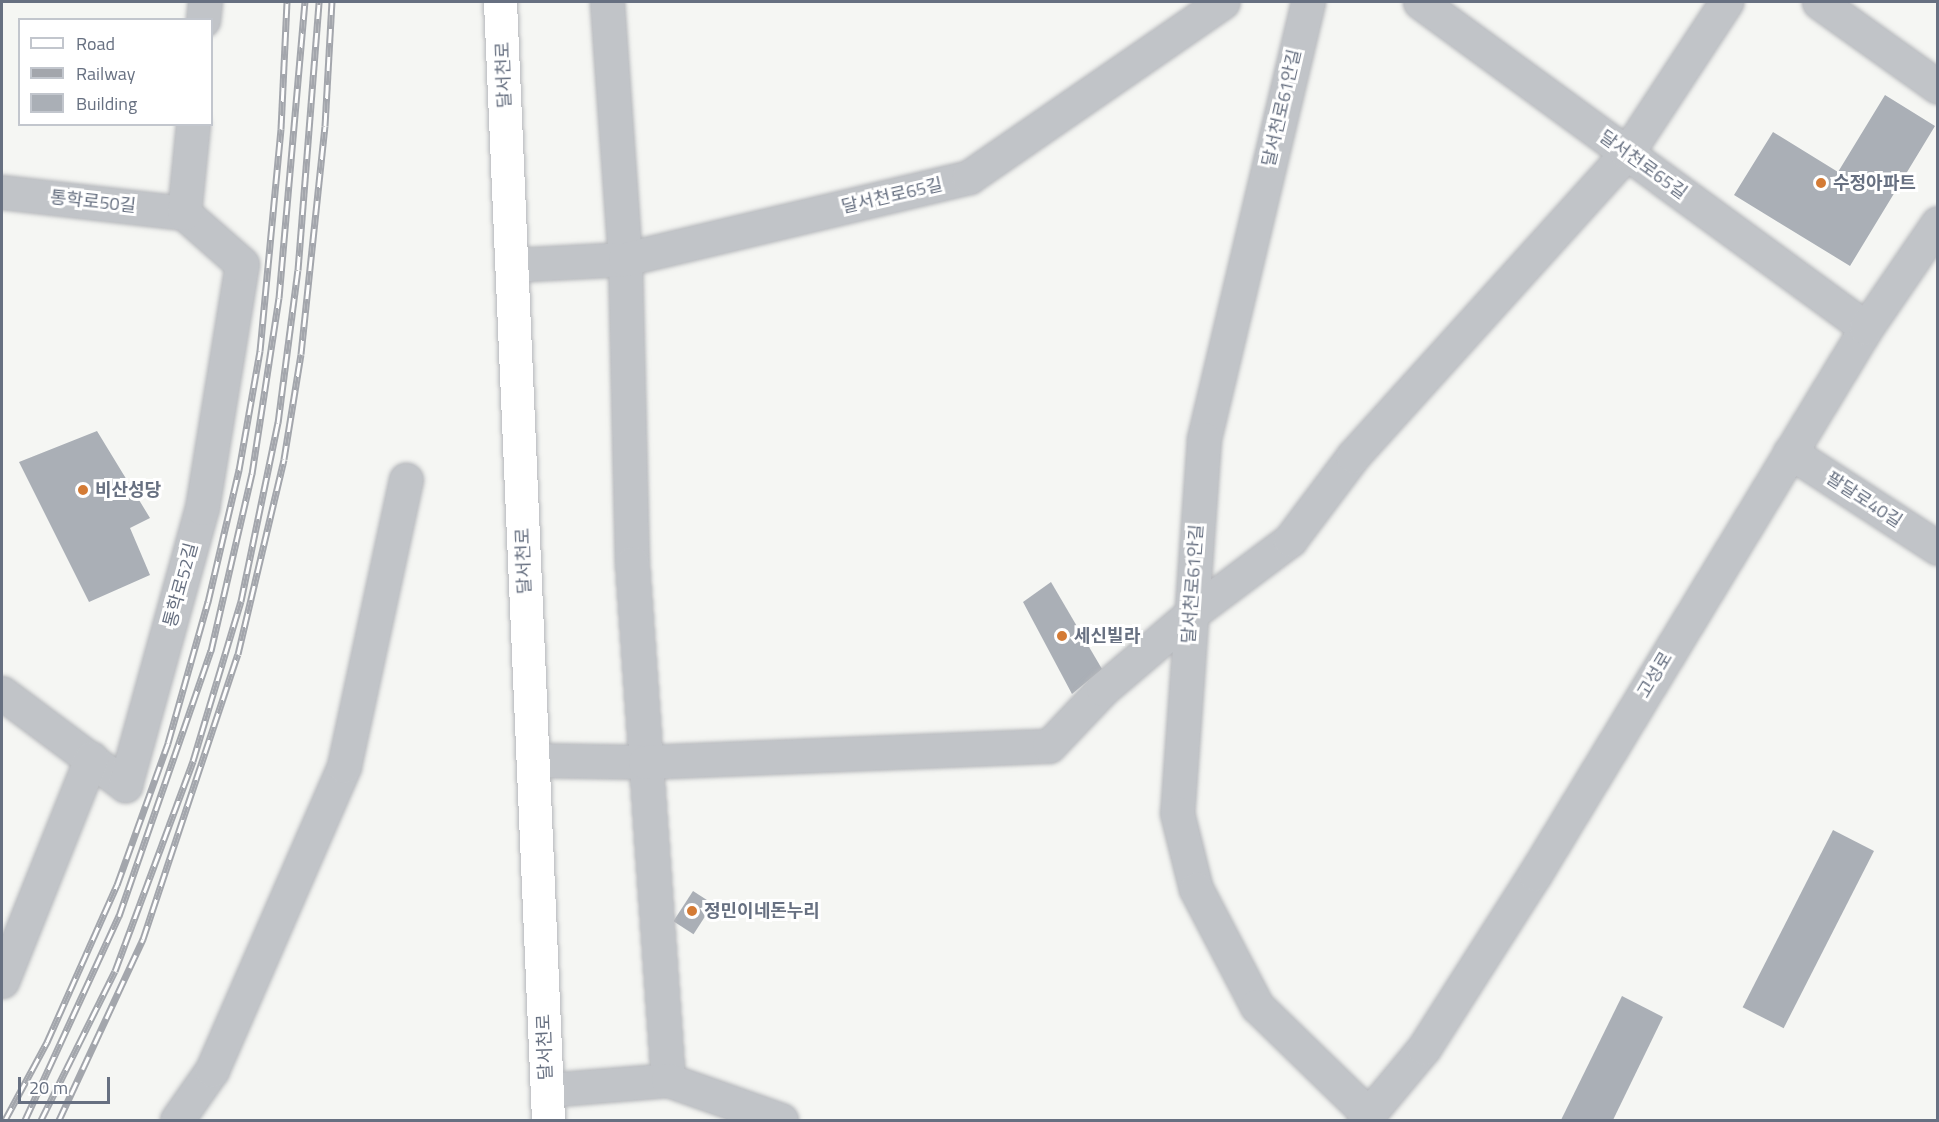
<!DOCTYPE html>
<meta charset="utf-8">
<style>
body{margin:0}
#map{position:relative;width:1939px;height:1122px;overflow:hidden;background:#f5f6f3;font-family:"Titillium Web","Noto Sans KR",sans-serif}
div>[style]{position:absolute}
.building>*{inset:0;background:#aaafb6;transform-origin:0 0}
.roads{filter:drop-shadow(0 0 2px #b5b7bb) drop-shadow(0 0 2px #b5b7bb)}
.minor>*{height:33px;margin:-16.5px;padding:0 16.5px;transform-origin:16.5px;border-radius:16.5px;background:#c1c4c8}
.major>*{height:33px;margin:-16.5px;padding:0 16.5px;transform-origin:16.5px;border-radius:16.5px;background:#fff}
.rail>*{height:7px;margin-top:-3.5px;transform-origin:0;background:repeating-linear-gradient(90deg,#fff 0 14px,#a3a6ac 0 28px);box-sizing:border-box;border-block:2px solid #a3a6ac}
.dots>*{width:16px;height:16px;translate:-50% -50%;box-sizing:border-box;border:3px solid #fff;border-radius:50%}
span{translate:-50% -50%;white-space:nowrap;text-align:center;line-height:1.15;-webkit-text-stroke:6px #fff;paint-order:stroke}
.street-label{font-size:18px;color:#677081}
.poi-label{font-size:18px;color:#677081;font-weight:700}
.left{translate:0 -50%;text-align:left}
.frame{position:absolute;inset:0;border:3px solid #677081;pointer-events:none}
.legend{position:absolute;left:18px;top:18px;width:195px;height:108px;box-sizing:border-box;background:#fff;border:2px solid #c2c6cd;margin:0;padding:8px 10px;list-style:none;font-size:18px;color:#677081}
.legend li{display:flex;align-items:center;gap:12px;height:30px}
.legend b{width:30px;border:2px solid #c2c6cd}
.scale{position:absolute;left:18px;top:1077px;width:92px;height:27px;box-sizing:border-box;border:3px solid #677081;border-top:0;padding-left:8px;font-size:18px;line-height:21px;white-space:nowrap;color:#677081;-webkit-text-stroke:4px #fff;paint-order:stroke}
</style>
<div id="map">
<div class="building">
<i style="clip-path:polygon(1885px 95px,1935px 126px,1850px 266px,1734px 195px,1773px 132px,1838px 172px)"></i>
<i style="clip-path:polygon(97px 431px,150px 518px,130px 528px,150px 575px,89px 602px,19px 462px)"></i>
<i style="clip-path:polygon(1051px 582px,1102px 669px,1072px 694px,1023px 602px)"></i>
<i style="left:1833px;top:830px;width:46px;height:199px;rotate:27deg"></i>
<i style="left:693px;top:891px;width:24px;height:36px;rotate:33deg"></i>
<i style="clip-path:polygon(1622px 996px,1663px 1017px,1613px 1120px,1561px 1120px)"></i>
</div>
<div class="roads">
<div class="minor">
<i style="left:607px;top:2px;width:258px;rotate:86deg"></i>
<i style="left:625px;top:259px;width:304px;rotate:88.7deg"></i>
<i style="left:632px;top:563px;width:518px;rotate:86.02deg"></i>
<i style="left:1308px;top:2px;width:449px;rotate:103.4deg"></i>
<i style="left:1204px;top:439px;width:375px;rotate:94.1deg"></i>
<i style="left:1177px;top:813px;width:78px;rotate:76deg"></i>
<i style="left:1196px;top:889px;width:132px;rotate:62.5deg"></i>
<i style="left:1257px;top:1006px;width:156px;rotate:44.2deg"></i>
<i style="left:1420px;top:2px;width:552px;rotate:36.16deg"></i>
<i style="left:1819px;top:2px;width:146px;rotate:35.5deg"></i>
<i style="left:203px;top:20px;width:18px;rotate:-84deg"></i>
<i style="left:2px;top:192px;width:183px;rotate:6.6deg"></i>
<i style="left:512px;top:265px;width:113px;rotate:-3deg"></i>
<i style="left:625px;top:259px;width:354px;rotate:-13.4deg"></i>
<i style="left:969px;top:177px;width:308px;rotate:-34.6deg"></i>
<i style="left:1790px;top:452px;width:176px;rotate:33deg"></i>
<i style="left:2px;top:693px;width:154px;rotate:36.8deg"></i>
<i style="left:125px;top:785px;width:288px;rotate:-74.5deg"></i>
<i style="left:202px;top:508px;width:247px;rotate:-80.7deg"></i>
<i style="left:242px;top:264px;width:77px;rotate:-138.7deg"></i>
<i style="left:184px;top:213px;width:89px;rotate:-84.2deg"></i>
<i style="left:533px;top:760px;width:112px;rotate:1deg"></i>
<i style="left:645px;top:762px;width:404px;rotate:-2.3deg"></i>
<i style="left:1049px;top:746px;width:79px;rotate:-46.5deg"></i>
<i style="left:1103px;top:689px;width:116px;rotate:-40.4deg"></i>
<i style="left:1191px;top:614px;width:124px;rotate:-36.8deg"></i>
<i style="left:1290px;top:540px;width:105px;rotate:-53.1deg"></i>
<i style="left:1353px;top:456px;width:409px;rotate:-47.9deg"></i>
<i style="left:1627px;top:153px;width:181px;rotate:-56.7deg"></i>
<i style="left:2px;top:981px;width:240px;rotate:-68.2deg"></i>
<i style="left:547px;top:1090px;width:121px;rotate:-4.7deg"></i>
<i style="left:668px;top:1080px;width:120px;rotate:19.5deg"></i>
<i style="left:177px;top:1120px;width:61px;rotate:-55deg"></i>
<i style="left:212px;top:1070px;width:331px;rotate:-66.5deg"></i>
<i style="left:344px;top:766px;width:293px;rotate:-77.8deg"></i>
<i style="left:1364px;top:1120px;width:94px;rotate:-50.2deg"></i>
<i style="left:1424px;top:1048px;width:206px;rotate:-57.5deg"></i>
<i style="left:1535px;top:874px;width:638px;rotate:-58.77deg"></i>
<i style="left:1866px;top:328px;width:127px;rotate:-55.6deg"></i>
</div>
<div class="major">
<i style="left:500px;top:2px;width:1119px;rotate:87.54deg"></i>
</div>
</div>
<div class="rail">
<i style="left:5px;top:1120px;width:89px;rotate:-61.7deg"></i>
<i style="left:47px;top:1042px;width:172px;rotate:-66deg"></i>
<i style="left:117px;top:885px;width:151px;rotate:-70.2deg"></i>
<i style="left:168px;top:743px;width:147px;rotate:-74.2deg"></i>
<i style="left:208px;top:602px;width:136px;rotate:-76.8deg"></i>
<i style="left:239px;top:470px;width:121px;rotate:-80deg"></i>
<i style="left:260px;top:351px;width:223px;rotate:-84.6deg"></i>
<i style="left:281px;top:129px;width:127px;rotate:-87.3deg"></i>
<i style="left:25px;top:1120px;width:225px;rotate:-65.3deg"></i>
<i style="left:119px;top:916px;width:281px;rotate:-70.9deg"></i>
<i style="left:211px;top:651px;width:182px;rotate:-77deg"></i>
<i style="left:252px;top:474px;width:178px;rotate:-81.3deg"></i>
<i style="left:279px;top:298px;width:297px;rotate:-85deg"></i>
<i style="left:41px;top:1120px;width:166px;rotate:-63.6deg"></i>
<i style="left:115px;top:971px;width:224px;rotate:-69.6deg"></i>
<i style="left:193px;top:761px;width:167px;rotate:-73.3deg"></i>
<i style="left:241px;top:601px;width:182px;rotate:-78.3deg"></i>
<i style="left:278px;top:423px;width:154px;rotate:-82.6deg"></i>
<i style="left:298px;top:270px;width:269px;rotate:-85.5deg"></i>
<i style="left:59px;top:1120px;width:200px;rotate:-65.1deg"></i>
<i style="left:143px;top:939px;width:300px;rotate:-71.6deg"></i>
<i style="left:238px;top:654px;width:200px;rotate:-76.7deg"></i>
<i style="left:284px;top:459px;width:106px;rotate:-80.8deg"></i>
<i style="left:301px;top:354px;width:229px;rotate:-84deg"></i>
<i style="left:325px;top:126px;width:124px;rotate:-86.8deg"></i>
</div>
<div class="dots">
<i style="left:1821px;top:183px;background:#d47b35"></i>
<i style="left:83px;top:490px;background:#d47b35"></i>
<i style="left:1062px;top:636px;background:#d47b35"></i>
<i style="left:692px;top:911px;background:#d47b35"></i>
</div>
<div class="street-label">
<span style="left:504px;top:75px;rotate:-92deg">달서천로</span>
<span style="left:1282px;top:108px;rotate:-77deg">달서천로61안길</span>
<span style="left:1643px;top:165px;rotate:36deg">달서천로65길</span>
<span style="left:892px;top:196px;rotate:-13deg">달서천로65길</span>
<span style="left:93px;top:202px;rotate:6deg">통학로50길</span>
<span style="left:1864px;top:500px;rotate:33deg">팔달로40길</span>
<span style="left:524px;top:561px;rotate:-92deg">달서천로</span>
<span style="left:1193px;top:584px;rotate:-86deg">달서천로61안길</span>
<span style="left:181px;top:585px;rotate:-75deg">통학로52길</span>
<span style="left:1655px;top:675px;rotate:-59deg">고성로</span>
<span style="left:545px;top:1047px;rotate:-92deg">달서천로</span>
</div>
<div class="poi-label">
<span class="left" style="left:1833px;top:183px">수정아파트</span>
<span class="left" style="left:95px;top:490px">비산성당</span>
<span class="left" style="left:1074px;top:636px">세신빌라</span>
<span class="left" style="left:704px;top:911px">정민이네돈누리</span>
</div>
<div class="frame"></div>
<ul class="legend">
<li><b style="height:8px;background:#fff"></b>Road</li>
<li><b style="height:8px;background:#a3a6ac"></b>Railway</li>
<li><b style="height:16px;background:#aaafb6"></b>Building</li>
</ul>
<div class="scale">20 m</div>
</div>
